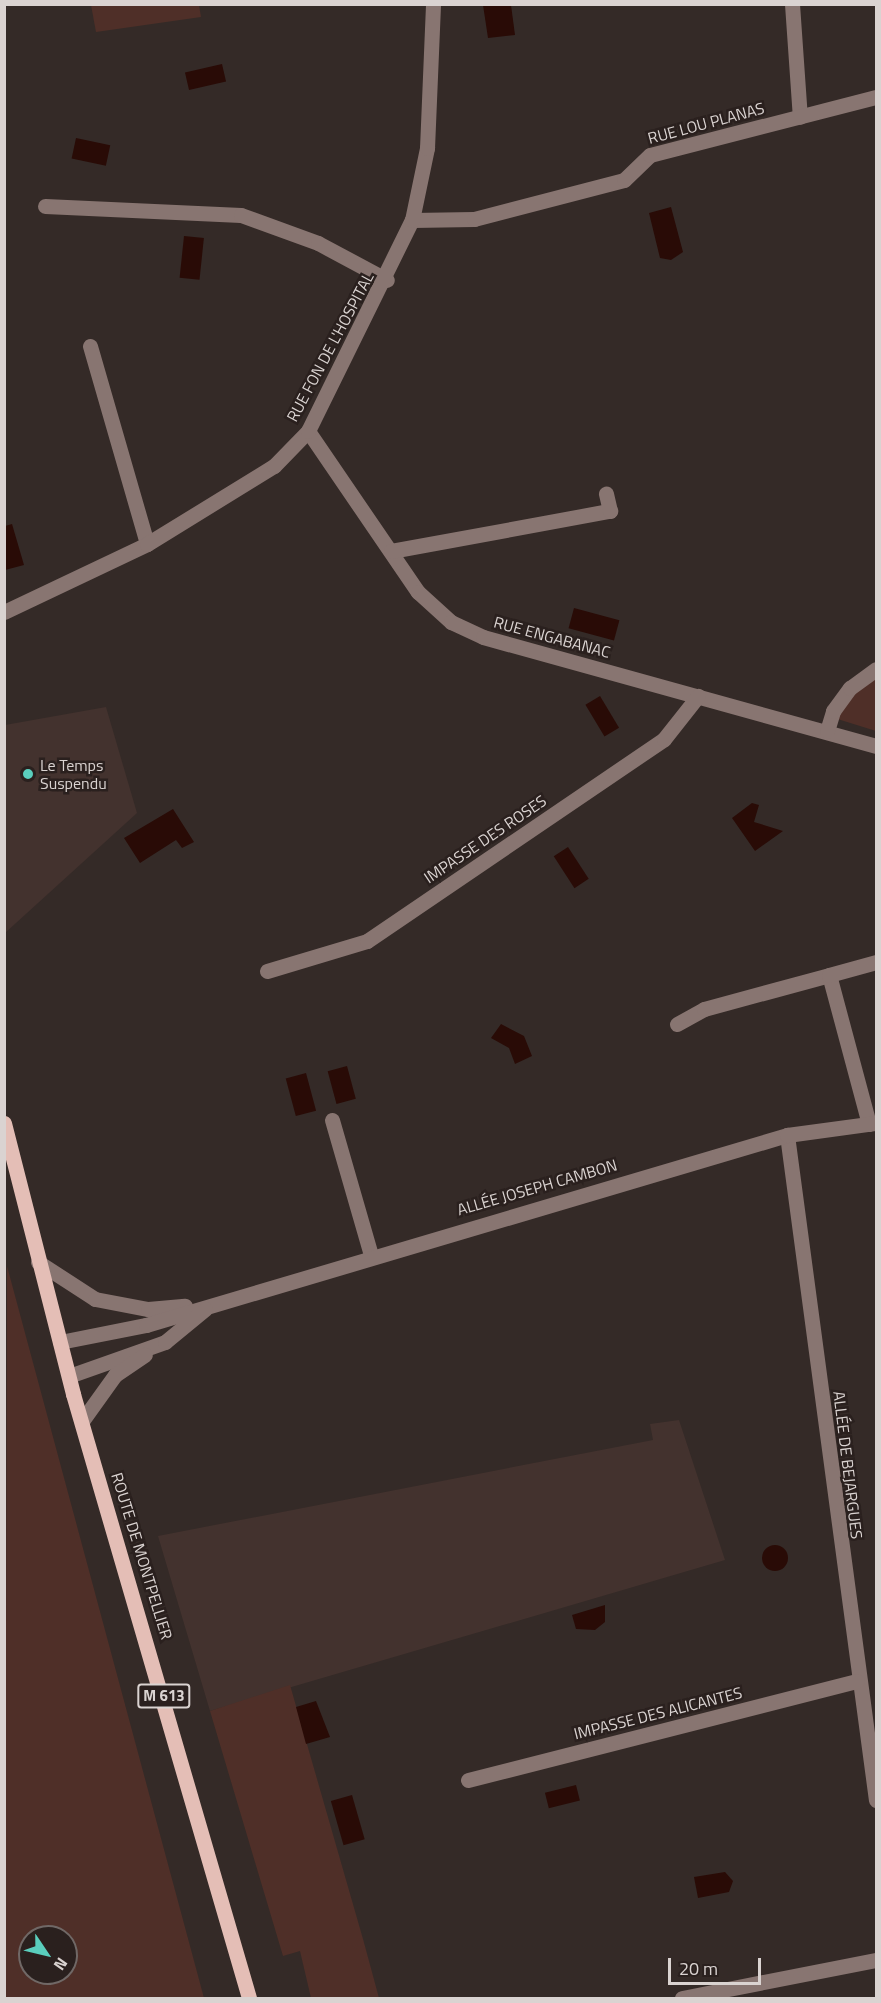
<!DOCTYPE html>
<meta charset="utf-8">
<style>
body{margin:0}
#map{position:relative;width:881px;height:2003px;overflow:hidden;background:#342a27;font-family:"Titillium Web",sans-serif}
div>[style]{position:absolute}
.built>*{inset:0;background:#43322e}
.green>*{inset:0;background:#4f2f28}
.water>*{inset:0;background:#290b06;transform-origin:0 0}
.round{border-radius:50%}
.minor>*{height:15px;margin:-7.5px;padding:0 7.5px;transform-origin:7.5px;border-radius:7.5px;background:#887571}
.major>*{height:15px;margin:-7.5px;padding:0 7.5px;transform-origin:7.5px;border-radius:7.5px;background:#e4beb6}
.dots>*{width:16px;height:16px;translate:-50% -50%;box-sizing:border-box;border:3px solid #2a201e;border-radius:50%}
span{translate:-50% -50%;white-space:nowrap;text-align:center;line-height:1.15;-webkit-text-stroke:5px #2a201e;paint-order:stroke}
.shield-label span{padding:2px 4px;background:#2a201e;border:2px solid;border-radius:4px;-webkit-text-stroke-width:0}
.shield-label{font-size:15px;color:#dad3d1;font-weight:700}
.street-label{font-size:16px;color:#dad3d1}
.poi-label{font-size:16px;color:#dad3d1}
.left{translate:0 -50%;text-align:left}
.frame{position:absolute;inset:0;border:6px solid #dad3d1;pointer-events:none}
.north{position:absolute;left:18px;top:1925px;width:60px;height:60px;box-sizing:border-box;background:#2a201e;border:2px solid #706866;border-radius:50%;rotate:125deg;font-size:16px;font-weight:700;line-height:24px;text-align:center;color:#dad3d1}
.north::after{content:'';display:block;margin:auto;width:21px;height:27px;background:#5acebd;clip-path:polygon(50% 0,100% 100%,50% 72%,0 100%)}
.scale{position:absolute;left:668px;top:1958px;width:93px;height:27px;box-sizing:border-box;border:3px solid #dad3d1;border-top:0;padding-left:8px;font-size:18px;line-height:21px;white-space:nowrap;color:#dad3d1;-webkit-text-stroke:4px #2a201e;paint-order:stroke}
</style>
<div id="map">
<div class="built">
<i style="clip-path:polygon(106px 707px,137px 813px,5px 933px,5px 725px)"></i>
<i style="clip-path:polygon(679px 1420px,725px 1560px,210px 1711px,158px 1536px,653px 1440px,650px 1424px)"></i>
</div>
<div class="green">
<i style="clip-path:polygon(91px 5px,199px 5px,201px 17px,96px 32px)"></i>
<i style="clip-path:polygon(876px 669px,876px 731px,831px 717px)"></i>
<i style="clip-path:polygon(evenodd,7px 1266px,204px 1998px,5px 1998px,7px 1266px,30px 1937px,66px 1937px,66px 1973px,30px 1973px,30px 1937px)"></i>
<i style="clip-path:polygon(290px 1685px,363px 1939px,379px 1998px,311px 1998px,300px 1951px,283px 1956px,210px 1711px)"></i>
</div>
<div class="water">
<i style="clip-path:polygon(483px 5px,511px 5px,515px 35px,488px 38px)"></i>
<i style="left:222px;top:64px;width:18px;height:38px;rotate:77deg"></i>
<i style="left:76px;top:138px;width:35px;height:21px;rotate:12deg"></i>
<i style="clip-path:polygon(671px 207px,683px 252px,671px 260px,660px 258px,649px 213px)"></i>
<i style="left:184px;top:236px;width:20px;height:42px;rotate:6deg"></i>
<i style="clip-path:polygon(12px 524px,24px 565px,5px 570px,5px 526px)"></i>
<i style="left:574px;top:608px;width:47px;height:21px;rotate:15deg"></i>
<i style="left:600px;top:696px;width:37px;height:17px;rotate:59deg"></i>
<i style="clip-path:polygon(752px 803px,759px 805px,754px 822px,783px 831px,755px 851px,732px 818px)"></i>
<i style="clip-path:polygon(173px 809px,194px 842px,182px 848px,176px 840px,140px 863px,124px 838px)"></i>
<i style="left:568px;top:847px;width:38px;height:17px;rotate:57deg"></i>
<i style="clip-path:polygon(501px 1024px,524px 1036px,532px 1056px,515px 1064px,509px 1048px,491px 1038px)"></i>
<i style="left:347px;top:1066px;width:34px;height:20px;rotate:75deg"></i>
<i style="left:306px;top:1073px;width:39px;height:21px;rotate:75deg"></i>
<i class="round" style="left:762px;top:1545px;width:26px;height:26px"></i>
<i style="clip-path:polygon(605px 1605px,605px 1622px,595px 1630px,576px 1629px,572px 1615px)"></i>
<i style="clip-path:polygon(316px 1701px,330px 1737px,306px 1744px,296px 1707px)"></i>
<i style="left:576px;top:1785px;width:16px;height:32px;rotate:76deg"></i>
<i style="left:352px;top:1795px;width:46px;height:22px;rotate:74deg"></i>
<i style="clip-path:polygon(725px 1872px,733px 1881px,729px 1892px,698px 1898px,694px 1877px)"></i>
</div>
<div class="minor">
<i style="left:792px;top:4px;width:113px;rotate:86deg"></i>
<i style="left:45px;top:206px;width:196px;rotate:2.6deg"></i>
<i style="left:241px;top:215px;width:82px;rotate:20deg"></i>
<i style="left:318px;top:243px;width:78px;rotate:28.2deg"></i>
<i style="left:412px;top:220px;width:62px;rotate:-0.9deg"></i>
<i style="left:474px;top:219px;width:155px;rotate:-14.6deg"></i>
<i style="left:624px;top:180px;width:36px;rotate:-44deg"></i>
<i style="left:650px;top:155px;width:233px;rotate:-14.4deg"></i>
<i style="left:90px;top:346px;width:206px;rotate:73.9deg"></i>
<i style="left:308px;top:431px;width:195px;rotate:55.7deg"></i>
<i style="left:418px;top:592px;width:45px;rotate:42.3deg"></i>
<i style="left:451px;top:622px;width:35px;rotate:25deg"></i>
<i style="left:483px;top:637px;width:408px;rotate:15.5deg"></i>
<i style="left:391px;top:551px;width:223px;rotate:-10.4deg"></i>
<i style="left:610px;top:511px;width:18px;rotate:-103deg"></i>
<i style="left:4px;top:612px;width:158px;rotate:-25.4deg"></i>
<i style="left:147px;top:544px;width:149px;rotate:-31.6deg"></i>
<i style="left:274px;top:466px;width:49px;rotate:-45.8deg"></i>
<i style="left:308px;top:431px;width:235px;rotate:-63.8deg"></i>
<i style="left:412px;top:220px;width:74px;rotate:-78.2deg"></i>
<i style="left:427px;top:148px;width:144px;rotate:-87.6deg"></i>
<i style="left:827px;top:731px;width:21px;rotate:-73deg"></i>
<i style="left:833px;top:711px;width:29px;rotate:-54deg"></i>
<i style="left:850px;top:688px;width:32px;rotate:-36deg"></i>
<i style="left:267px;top:971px;width:104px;rotate:-16.7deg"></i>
<i style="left:367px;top:941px;width:359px;rotate:-34.2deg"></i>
<i style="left:664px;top:739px;width:55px;rotate:-51.7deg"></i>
<i style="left:677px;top:1024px;width:31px;rotate:-29deg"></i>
<i style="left:704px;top:1009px;width:130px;rotate:-15.2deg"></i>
<i style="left:332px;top:1120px;width:141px;rotate:73.9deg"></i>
<i style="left:869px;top:1124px;width:154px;rotate:-105deg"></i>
<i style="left:829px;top:975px;width:49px;rotate:-15.5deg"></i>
<i style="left:787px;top:1135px;width:671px;rotate:82.38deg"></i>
<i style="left:38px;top:1262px;width:68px;rotate:33deg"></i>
<i style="left:95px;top:1299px;width:54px;rotate:10.7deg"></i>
<i style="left:148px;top:1309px;width:37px;rotate:-5deg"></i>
<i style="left:60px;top:1342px;width:88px;rotate:-11.2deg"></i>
<i style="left:146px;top:1325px;width:669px;rotate:-16.51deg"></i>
<i style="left:787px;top:1135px;width:90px;rotate:-7.7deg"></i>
<i style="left:69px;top:1376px;width:102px;rotate:-19.5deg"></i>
<i style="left:165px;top:1342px;width:52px;rotate:-39.5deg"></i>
<i style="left:82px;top:1421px;width:57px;rotate:-54.3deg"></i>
<i style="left:115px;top:1375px;width:36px;rotate:-34deg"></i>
<i style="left:468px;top:1780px;width:401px;rotate:-14.3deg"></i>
<i style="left:682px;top:1998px;width:198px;rotate:-11.1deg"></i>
</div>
<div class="major">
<i style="left:4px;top:1123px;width:280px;rotate:75.7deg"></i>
<i style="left:73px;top:1394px;width:629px;rotate:73.75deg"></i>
</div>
<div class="dots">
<i style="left:28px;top:774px;background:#5acebd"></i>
</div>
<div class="shield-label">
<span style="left:164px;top:1696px">M 613</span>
</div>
<div class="street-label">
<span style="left:706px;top:123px;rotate:-15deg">RUE LOU PLANAS</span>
<span style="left:330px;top:347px;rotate:-62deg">RUE FON DE L'HOSPITAL</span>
<span style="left:552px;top:637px;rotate:15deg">RUE ENGABANAC</span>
<span style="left:485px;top:839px;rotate:-34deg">IMPASSE DES ROSES</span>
<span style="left:537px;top:1187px;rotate:-16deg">ALLÉE JOSEPH CAMBON</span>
<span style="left:848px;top:1465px;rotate:83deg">ALLÉE DE BEJARGUES</span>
<span style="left:142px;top:1556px;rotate:73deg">ROUTE DE MONTPELLIER</span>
<span style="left:658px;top:1713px;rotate:-14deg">IMPASSE DES ALICANTES</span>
</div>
<div class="poi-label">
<span class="left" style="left:40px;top:774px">Le Temps<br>Suspendu</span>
</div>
<div class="frame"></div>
<div class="north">N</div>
<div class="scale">20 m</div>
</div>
